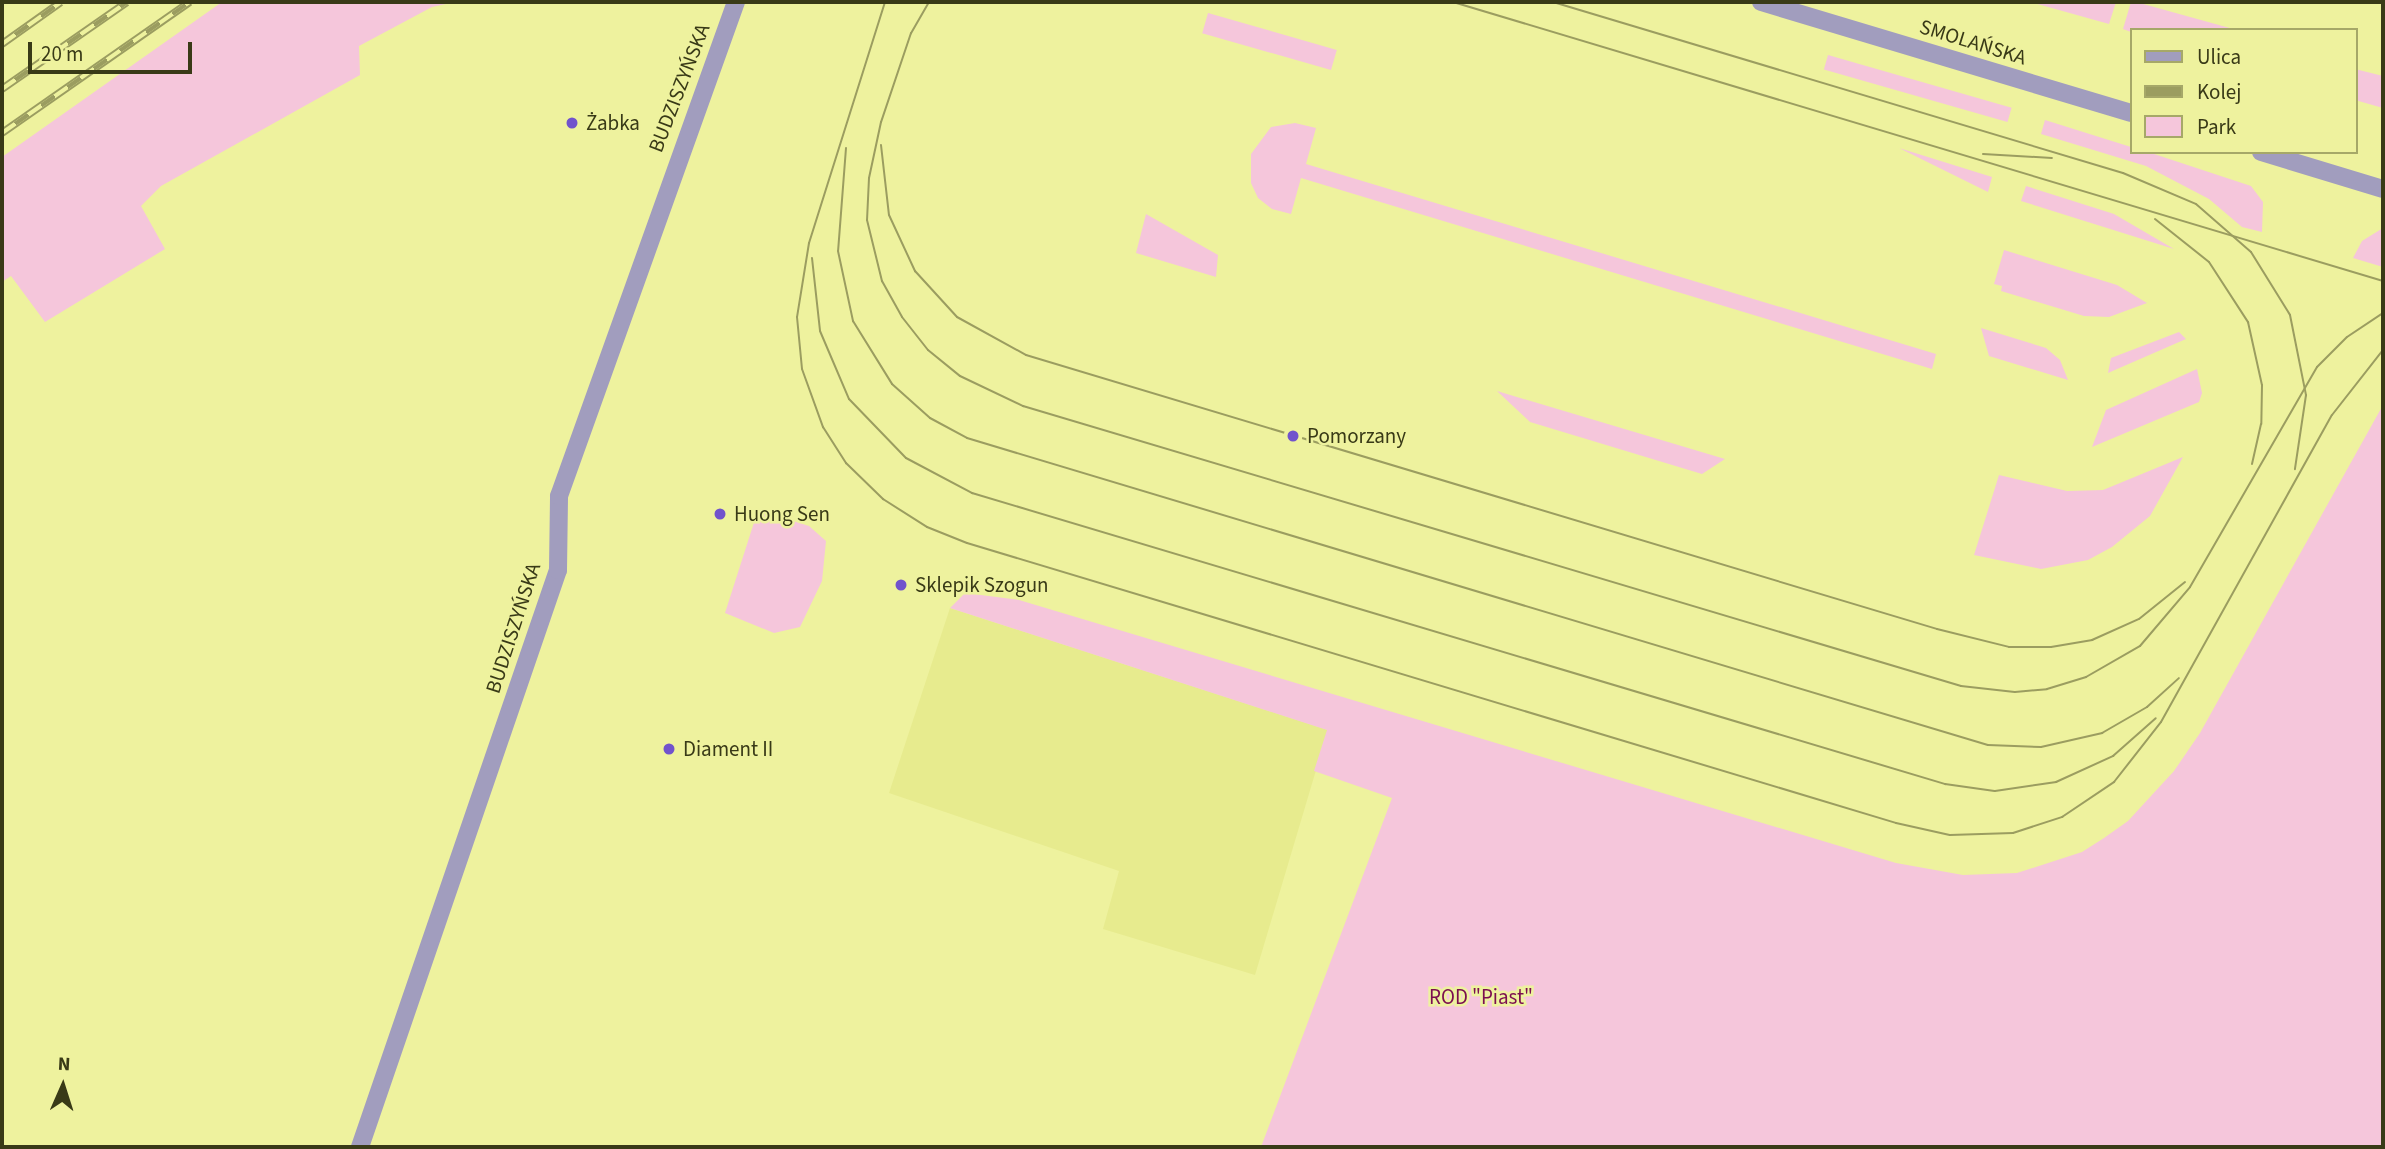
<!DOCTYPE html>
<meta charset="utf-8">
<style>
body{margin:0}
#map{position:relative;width:2385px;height:1149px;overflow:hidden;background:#eef29e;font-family:"Source Sans 3",sans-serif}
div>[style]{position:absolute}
.built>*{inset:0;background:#e7eb8e}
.green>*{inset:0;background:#f5c6db;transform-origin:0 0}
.minor>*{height:18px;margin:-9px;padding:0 9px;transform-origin:9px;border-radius:9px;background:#a19dbe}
.tram>*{height:2px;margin:-1px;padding:0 1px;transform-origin:1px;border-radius:1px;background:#9b9d60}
.rail>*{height:8px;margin-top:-4px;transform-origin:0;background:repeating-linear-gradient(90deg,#eef29e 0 16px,#9b9d60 0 32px);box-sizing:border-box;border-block:2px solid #9b9d60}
.dots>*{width:19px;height:19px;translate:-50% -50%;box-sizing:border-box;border:4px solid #eef29e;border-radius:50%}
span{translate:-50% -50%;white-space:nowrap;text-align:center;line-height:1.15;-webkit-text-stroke:5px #eef29e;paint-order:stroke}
.street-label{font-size:21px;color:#393a17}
.poi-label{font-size:21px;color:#393a17}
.left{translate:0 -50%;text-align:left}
.park-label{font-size:21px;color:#7b0e50}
.frame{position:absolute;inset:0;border:4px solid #393a17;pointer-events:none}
.legend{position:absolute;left:2130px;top:28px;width:228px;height:126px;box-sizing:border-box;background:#eef29e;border:2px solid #a6a868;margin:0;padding:9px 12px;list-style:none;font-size:21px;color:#393a17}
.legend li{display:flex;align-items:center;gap:14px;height:35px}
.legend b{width:35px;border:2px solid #a6a868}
.north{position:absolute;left:28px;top:1051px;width:70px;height:70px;-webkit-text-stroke:5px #eef29e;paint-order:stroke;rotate:3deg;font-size:19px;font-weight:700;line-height:28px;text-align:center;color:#393a17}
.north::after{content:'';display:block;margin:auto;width:24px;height:32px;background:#393a17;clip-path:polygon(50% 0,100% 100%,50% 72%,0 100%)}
.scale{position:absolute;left:28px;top:42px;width:164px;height:32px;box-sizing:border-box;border:4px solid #393a17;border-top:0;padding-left:9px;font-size:21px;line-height:24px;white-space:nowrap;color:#393a17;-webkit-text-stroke:5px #eef29e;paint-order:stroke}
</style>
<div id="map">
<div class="built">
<i style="clip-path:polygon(950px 608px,1328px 730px,1255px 975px,1103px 929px,1119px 871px,889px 793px)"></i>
</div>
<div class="green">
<i style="clip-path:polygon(222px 2px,455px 2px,432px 7px,359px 46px,360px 75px,161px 186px,141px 206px,165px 249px,45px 322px,11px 276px,2px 282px,2px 157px)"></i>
<i style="clip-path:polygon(2030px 2px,2116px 2px,2109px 24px)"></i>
<i style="clip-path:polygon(2131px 2px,2136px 2px,2237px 30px,2131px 32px,2123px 29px)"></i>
<i style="left:1208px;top:13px;width:134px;height:21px;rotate:16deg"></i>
<i style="left:1828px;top:55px;width:191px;height:15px;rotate:16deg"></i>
<i style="clip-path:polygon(2355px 69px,2383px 76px,2383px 108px,2355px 100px)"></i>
<i style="clip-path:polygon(2045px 120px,2131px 147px,2131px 152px,2148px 152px,2251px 186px,2263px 202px,2262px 232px,2242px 227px,2209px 199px,2146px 166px,2041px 134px)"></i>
<i style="clip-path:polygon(1295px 123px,1316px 128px,1306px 164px,1936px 354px,1932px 369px,1301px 178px,1291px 214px,1272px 209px,1258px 198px,1251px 183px,1251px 154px,1271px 127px)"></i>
<i style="clip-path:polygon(1899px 148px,1992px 177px,1988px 192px)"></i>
<i style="clip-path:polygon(2026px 186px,2114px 214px,2174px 249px,2021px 201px)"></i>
<i style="clip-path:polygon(1146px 214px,1218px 255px,1216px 277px,1136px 253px)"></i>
<i style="clip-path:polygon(2383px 228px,2383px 267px,2353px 258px,2362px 241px)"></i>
<i style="clip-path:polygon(2004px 250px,2117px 285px,2147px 303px,2109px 317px,2084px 316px,2001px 291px,2002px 286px,1994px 284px)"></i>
<i style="clip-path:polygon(1981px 328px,2046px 348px,2060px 360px,2068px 380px,1989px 356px)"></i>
<i style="clip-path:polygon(2179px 332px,2186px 339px,2108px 373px,2111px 358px)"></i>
<i style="clip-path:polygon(2197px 369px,2202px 393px,2199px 402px,2092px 447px,2106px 410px)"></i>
<i style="clip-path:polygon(1497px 391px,1725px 459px,1702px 474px,1530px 422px)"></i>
<i style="clip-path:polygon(2383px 405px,2383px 1147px,1261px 1147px,1392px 798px,1314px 771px,1327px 730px,950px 608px,965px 593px,1019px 600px,1896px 863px,1963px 875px,2017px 873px,2082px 852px,2104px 838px,2128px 821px,2174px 771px,2200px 733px)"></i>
<i style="clip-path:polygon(2183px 457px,2150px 516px,2112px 547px,2088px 560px,2041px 569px,1974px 555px,1999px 475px,2067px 491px,2103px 490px)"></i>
<i style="clip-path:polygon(758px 510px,809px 526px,826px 541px,822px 581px,800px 627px,774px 633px,725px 613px)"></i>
</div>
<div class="minor">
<i style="left:1761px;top:2px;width:386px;rotate:16.7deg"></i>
<i style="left:2261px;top:152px;width:127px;rotate:16.9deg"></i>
<i style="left:360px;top:1147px;width:610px;rotate:-71.06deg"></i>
<i style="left:558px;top:570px;width:74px;rotate:-89.2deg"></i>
<i style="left:559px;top:496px;width:525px;rotate:-70.29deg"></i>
</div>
<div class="tram">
<i style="left:885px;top:2px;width:253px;rotate:107.5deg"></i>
<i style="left:809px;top:243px;width:75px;rotate:99.2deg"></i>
<i style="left:797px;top:317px;width:52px;rotate:84.5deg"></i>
<i style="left:802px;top:369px;width:62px;rotate:70.1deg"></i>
<i style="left:823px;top:427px;width:43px;rotate:57.4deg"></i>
<i style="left:846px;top:463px;width:52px;rotate:44.2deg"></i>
<i style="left:883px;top:499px;width:52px;rotate:32.5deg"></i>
<i style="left:927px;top:527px;width:43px;rotate:21.8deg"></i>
<i style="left:967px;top:543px;width:970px;rotate:16.77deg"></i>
<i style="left:1896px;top:823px;width:55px;rotate:12.5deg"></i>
<i style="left:1950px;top:835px;width:63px;rotate:-1.8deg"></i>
<i style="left:2013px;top:833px;width:52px;rotate:-18.1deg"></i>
<i style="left:2062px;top:817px;width:63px;rotate:-33.9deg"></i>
<i style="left:2114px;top:782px;width:76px;rotate:-51.9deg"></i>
<i style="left:2161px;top:722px;width:351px;rotate:-60.9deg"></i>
<i style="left:2332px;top:415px;width:83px;rotate:-51.9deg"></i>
<i style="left:929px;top:2px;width:36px;rotate:120deg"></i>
<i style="left:911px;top:33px;width:94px;rotate:108.6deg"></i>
<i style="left:881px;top:122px;width:57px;rotate:102.1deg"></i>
<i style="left:869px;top:178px;width:42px;rotate:92.7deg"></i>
<i style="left:867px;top:220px;width:63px;rotate:76.2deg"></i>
<i style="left:882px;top:281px;width:41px;rotate:60.9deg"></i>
<i style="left:902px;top:317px;width:42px;rotate:51.8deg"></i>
<i style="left:928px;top:350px;width:41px;rotate:39.1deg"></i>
<i style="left:960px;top:376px;width:70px;rotate:25.5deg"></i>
<i style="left:1023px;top:406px;width:979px;rotate:16.62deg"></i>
<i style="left:1961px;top:686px;width:54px;rotate:6.3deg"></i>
<i style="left:2015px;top:692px;width:32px;rotate:-5deg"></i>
<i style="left:2047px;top:689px;width:41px;rotate:-17.1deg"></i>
<i style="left:2086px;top:677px;width:62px;rotate:-29.9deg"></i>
<i style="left:2140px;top:646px;width:77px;rotate:-49.7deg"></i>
<i style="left:2190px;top:587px;width:254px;rotate:-60deg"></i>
<i style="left:2317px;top:367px;width:42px;rotate:-45deg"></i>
<i style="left:2347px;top:337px;width:43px;rotate:-33.7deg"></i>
<i style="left:1453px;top:2px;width:971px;rotate:16.7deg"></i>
<i style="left:1553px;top:2px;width:595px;rotate:16.7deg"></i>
<i style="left:2123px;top:173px;width:79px;rotate:23deg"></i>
<i style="left:2196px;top:204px;width:73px;rotate:41.1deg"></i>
<i style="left:2251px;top:252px;width:74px;rotate:58.2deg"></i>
<i style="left:2290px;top:315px;width:82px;rotate:78.7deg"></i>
<i style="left:2306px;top:395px;width:75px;rotate:98.5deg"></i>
<i style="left:881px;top:145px;width:70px;rotate:83.5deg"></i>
<i style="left:889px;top:215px;width:62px;rotate:65.1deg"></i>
<i style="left:915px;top:271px;width:62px;rotate:47.6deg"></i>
<i style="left:957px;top:317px;width:79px;rotate:28.8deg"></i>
<i style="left:1026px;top:355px;width:951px;rotate:16.74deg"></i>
<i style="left:1937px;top:629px;width:74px;rotate:14deg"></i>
<i style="left:2009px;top:647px;width:42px"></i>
<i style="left:2051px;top:647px;width:42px;rotate:-9.7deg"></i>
<i style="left:2092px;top:640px;width:51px;rotate:-24.1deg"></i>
<i style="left:2139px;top:619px;width:59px;rotate:-38.8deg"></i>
<i style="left:846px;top:148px;width:103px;rotate:94.4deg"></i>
<i style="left:838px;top:251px;width:72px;rotate:77.9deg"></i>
<i style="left:853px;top:321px;width:74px;rotate:58.2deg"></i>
<i style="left:892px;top:384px;width:51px;rotate:41.8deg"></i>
<i style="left:930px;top:418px;width:42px;rotate:28.4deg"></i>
<i style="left:967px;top:438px;width:1066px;rotate:16.74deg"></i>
<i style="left:1988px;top:745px;width:53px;rotate:2.2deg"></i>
<i style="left:2041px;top:747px;width:63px;rotate:-12.9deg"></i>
<i style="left:2102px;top:733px;width:52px;rotate:-30deg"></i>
<i style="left:2147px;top:707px;width:43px;rotate:-42.2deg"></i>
<i style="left:1983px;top:154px;width:69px;rotate:3.3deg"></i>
<i style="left:2155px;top:219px;width:69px;rotate:38.5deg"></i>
<i style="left:2209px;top:262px;width:72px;rotate:57deg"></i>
<i style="left:2248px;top:322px;width:65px;rotate:77.5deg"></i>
<i style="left:2262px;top:385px;width:39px;rotate:91deg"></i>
<i style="left:2261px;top:424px;width:41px;rotate:102.7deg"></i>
<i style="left:812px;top:258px;width:73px;rotate:83.7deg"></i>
<i style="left:820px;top:331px;width:74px;rotate:66.9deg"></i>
<i style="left:849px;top:399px;width:82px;rotate:46deg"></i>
<i style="left:906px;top:458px;width:75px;rotate:27.9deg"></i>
<i style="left:972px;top:493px;width:1016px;rotate:16.65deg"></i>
<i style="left:1945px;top:784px;width:50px;rotate:8deg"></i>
<i style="left:1995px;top:791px;width:62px;rotate:-8.4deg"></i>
<i style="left:2056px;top:782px;width:63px;rotate:-24.5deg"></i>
<i style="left:2113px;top:756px;width:57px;rotate:-41.5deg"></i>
</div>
<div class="rail">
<i style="left:2px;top:44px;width:72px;rotate:-35.4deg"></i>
<i style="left:2px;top:89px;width:152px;rotate:-34.8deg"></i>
<i style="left:2px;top:133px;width:229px;rotate:-34.9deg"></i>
</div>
<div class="dots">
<i style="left:572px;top:123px;background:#7153cc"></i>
<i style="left:1293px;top:436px;background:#7153cc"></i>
<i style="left:720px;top:514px;background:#7153cc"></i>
<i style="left:901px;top:585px;background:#7153cc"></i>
<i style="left:669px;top:749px;background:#7153cc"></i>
</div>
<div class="street-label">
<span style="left:1973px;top:42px;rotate:17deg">SMOLAŃSKA</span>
<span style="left:679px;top:88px;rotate:-69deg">BUDZISZYŃSKA</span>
<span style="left:513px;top:628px;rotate:-72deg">BUDZISZYŃSKA</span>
</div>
<div class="poi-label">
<span class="left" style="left:586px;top:123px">Żabka</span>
<span class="left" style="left:1307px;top:436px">Pomorzany</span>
<span class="left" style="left:734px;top:514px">Huong Sen</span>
<span class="left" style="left:915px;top:585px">Sklepik Szogun</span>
<span class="left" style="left:683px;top:749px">Diament II</span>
</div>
<div class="park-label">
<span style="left:1481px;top:997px">ROD "Piast"</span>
</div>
<div class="frame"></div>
<ul class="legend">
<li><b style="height:9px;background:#a19dbe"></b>Ulica</li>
<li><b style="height:9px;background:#9b9d60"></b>Kolej</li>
<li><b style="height:19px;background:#f5c6db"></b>Park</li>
</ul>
<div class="north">N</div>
<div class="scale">20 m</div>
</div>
